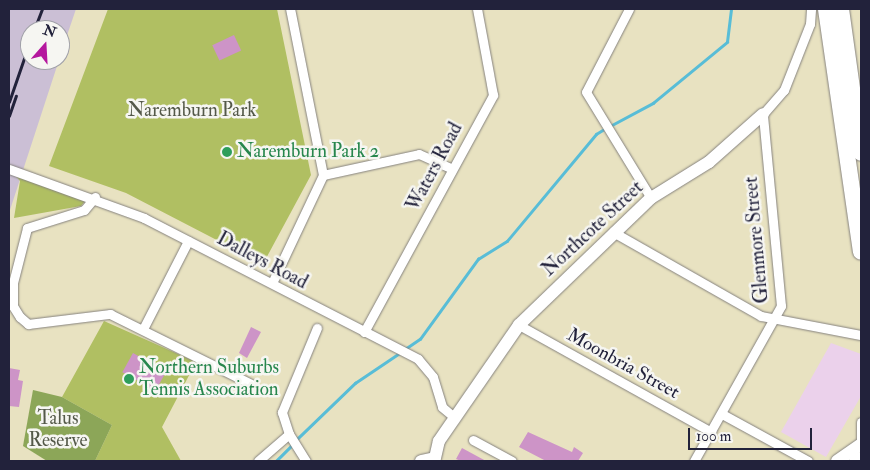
<!DOCTYPE html>
<style>
body{margin:0}
#map{position:relative;width:870px;height:470px;overflow:hidden;background:#e8e2c1;font-family:"IM FELL Double Pica",serif}
div>[style]{position:absolute}
.built>*{inset:0;background:#ebd1eb}
.industrial>*{inset:0;background:#cbbfd5}
.green>*{inset:0;background:#b0bf62}
.forest>*{inset:0;background:#8ca658}
.stream>*{height:2.5px;margin:-1.25px;padding:0 1.25px;transform-origin:1.25px;border-radius:1.25px;background:#58bdd7}
.building>*{inset:0;background:#cd94c7;transform-origin:0 0}
.roads{filter:drop-shadow(0 0 1px #85827e) drop-shadow(0 0 1px #85827e)}
.street>*{height:9px;margin:-4.5px;padding:0 4.5px;transform-origin:4.5px;border-radius:4.5px;background:#fff}
.secondary>*{height:12px;margin:-6px;padding:0 6px;transform-origin:6px;border-radius:6px;background:#fff}
.highway>*{height:16px;margin:-8px;padding:0 8px;transform-origin:8px;border-radius:8px;background:#fff}
.rail>*{height:2.5px;margin:-1.25px;padding:0 1.25px;transform-origin:1.25px;border-radius:1.25px;background:#22223b}
.dots>*{width:14px;height:14px;translate:-50% -50%;box-sizing:border-box;border:2px solid #f6f6f2;border-radius:50%}
span{translate:-50% -50%;white-space:nowrap;text-align:center;line-height:1.15;-webkit-text-stroke:5px #f6f6f2;paint-order:stroke}
.park-label{font-size:19px;color:#545949}
.leisure-label{font-size:19px;color:#27864d}
.left{translate:0 -50%;text-align:left}
.street-label{font-size:19px;color:#22223b}
.frame{position:absolute;inset:0;border:10px solid #22223b;pointer-events:none}
.north{position:absolute;left:20px;top:20px;width:50px;height:50px;box-sizing:border-box;background:#f6f6f2;border:1px solid #a1a1a9;border-radius:50%;rotate:19deg;font-size:14px;font-weight:700;line-height:20px;text-align:center;color:#22223b}
.north::after{content:'';display:block;margin:auto;width:18px;height:22px;background:#b5179e;clip-path:polygon(50% 0,100% 100%,50% 72%,0 100%)}
.scale{position:absolute;left:688px;top:428px;width:124px;height:22px;box-sizing:border-box;border:2px solid #22223b;border-top:0;padding-left:6px;font-size:15px;line-height:18px;white-space:nowrap;color:#22223b;-webkit-text-stroke:4px #f6f6f2;paint-order:stroke}
</style>
<div id="map">
<div class="built">
<i style="clip-path:polygon(831px 343px,861px 354px,861px 396px,826px 457px,781px 432px)"></i>
</div>
<div class="industrial">
<i style="clip-path:polygon(9px 9px,76px 9px,60px 56px,60px 30px,30px 30px,30px 60px,59px 60px,9px 213px)"></i>
</div>
<div class="green">
<i style="clip-path:polygon(108px 9px,277px 9px,311px 175px,263px 264px,126px 193px,49px 166px)"></i>
<i style="clip-path:polygon(13px 173px,85px 201px,81px 206px,14px 218px,20px 181px)"></i>
<i style="clip-path:polygon(104px 321px,196px 362px,162px 427px,181px 461px,95px 461px,112px 425px,62px 397px)"></i>
</div>
<div class="forest">
<i style="clip-path:polygon(33px 390px,62px 397px,112px 425px,95px 461px,47px 461px,23px 446px)"></i>
</div>
<div class="stream">
<i style="left:610px;top:126px;width:49px;rotate:-28.1deg"></i>
<i style="left:653px;top:103px;width:96px;rotate:-39.5deg"></i>
<i style="left:727px;top:42px;width:33px;rotate:-83deg"></i>
<i style="left:405px;top:349px;width:18px;rotate:-34deg"></i>
<i style="left:420px;top:339px;width:99px;rotate:-54.1deg"></i>
<i style="left:478px;top:259px;width:34px;rotate:-32deg"></i>
<i style="left:507px;top:241px;width:139px;rotate:-50.2deg"></i>
<i style="left:596px;top:134px;width:12px;rotate:-31deg"></i>
<i style="left:296px;top:440px;width:82px;rotate:-44deg"></i>
<i style="left:355px;top:383px;width:55px;rotate:-34deg"></i>
<i style="left:276px;top:461px;width:24px;rotate:-45deg"></i>
</div>
<div class="building">
<i style="left:234px;top:35px;width:17px;height:24px;rotate:65deg"></i>
<i style="clip-path:polygon(251px 327px,261px 332px,247px 358px,239px 353px)"></i>
<i style="left:133px;top:353px;width:38px;height:22px;rotate:29deg"></i>
<i style="clip-path:polygon(9px 368px,20px 370px,18px 380px,23px 381px,19px 407px,9px 406px)"></i>
<i style="clip-path:polygon(528px 432px,572px 452px,574px 447px,583px 453px,578px 461px,546px 461px,519px 447px)"></i>
<i style="clip-path:polygon(462px 448px,486px 461px,461px 461px,456px 459px)"></i>
</div>
<div class="roads">
<div class="street">
<i style="left:629px;top:9px;width:93px;rotate:117.4deg"></i>
<i style="left:586px;top:92px;width:124px;rotate:58.5deg"></i>
<i style="left:9px;top:169px;width:144px;rotate:19.9deg"></i>
<i style="left:144px;top:218px;width:308px;rotate:27.2deg"></i>
<i style="left:418px;top:359px;width:23px;rotate:50deg"></i>
<i style="left:433px;top:377px;width:31px;rotate:73deg"></i>
<i style="left:442px;top:407px;width:17px;rotate:40deg"></i>
<i style="left:323px;top:175px;width:98px;rotate:-12.3deg"></i>
<i style="left:419px;top:154px;width:36px;rotate:24deg"></i>
<i style="left:95px;top:197px;width:17px;rotate:130deg"></i>
<i style="left:84px;top:210px;width:60px;rotate:162.5deg"></i>
<i style="left:27px;top:228px;width:57px;rotate:104.3deg"></i>
<i style="left:13px;top:283px;width:23px;rotate:90deg"></i>
<i style="left:13px;top:306px;width:13px;rotate:58deg"></i>
<i style="left:20px;top:317px;width:11px;rotate:41deg"></i>
<i style="left:28px;top:324px;width:83px;rotate:-7deg"></i>
<i style="left:110px;top:314px;width:160px;rotate:26.4deg"></i>
<i style="left:613px;top:232px;width:170px;rotate:29.6deg"></i>
<i style="left:761px;top:316px;width:102px;rotate:10.8deg"></i>
<i style="left:272px;top:283px;width:119px;rotate:-64.7deg"></i>
<i style="left:323px;top:175px;width:169px;rotate:-101.2deg"></i>
<i style="left:519px;top:325px;width:220px;rotate:29.1deg"></i>
<i style="left:143px;top:329px;width:99px;rotate:-62.9deg"></i>
<i style="left:364px;top:332px;width:270px;rotate:-61.4deg"></i>
<i style="left:493px;top:95px;width:87px;rotate:-100.5deg"></i>
<i style="left:722px;top:414px;width:98px;rotate:28.7deg"></i>
<i style="left:861px;top:422px;width:18px;rotate:90deg"></i>
<i style="left:289px;top:434px;width:32px;rotate:58deg"></i>
<i style="left:473px;top:440px;width:44px;rotate:28.3deg"></i>
<i style="left:258px;top:461px;width:41px;rotate:-41.1deg"></i>
<i style="left:289px;top:434px;width:23px;rotate:-108deg"></i>
<i style="left:282px;top:412px;width:91px;rotate:-67.4deg"></i>
<i style="left:694px;top:461px;width:178px;rotate:-60.7deg"></i>
<i style="left:781px;top:306px;width:193px;rotate:-95.4deg"></i>
<i style="left:763px;top:114px;width:32px;rotate:-49deg"></i>
<i style="left:784px;top:90px;width:71px;rotate:-68.5deg"></i>
<i style="left:810px;top:24px;width:15px;rotate:-86deg"></i>
</div>
<div class="secondary">
<i style="left:421px;top:461px;width:14px;rotate:-12deg"></i>
<i style="left:435px;top:458px;width:17px;rotate:-77deg"></i>
<i style="left:439px;top:441px;width:141px;rotate:-55.4deg"></i>
<i style="left:519px;top:325px;width:183px;rotate:-43.9deg"></i>
<i style="left:651px;top:198px;width:68px;rotate:-31.8deg"></i>
<i style="left:709px;top:162px;width:72px;rotate:-41.6deg"></i>
<i style="left:837px;top:461px;width:29px;rotate:-35deg"></i>
<i style="left:855px;top:461px;width:7px;rotate:-27deg"></i>
</div>
<div class="highway">
<i style="left:826px;top:9px;width:245px;rotate:81.8deg"></i>
<i style="left:841px;top:9px;width:145px;rotate:82.1deg"></i>
</div>
</div>
<div class="rail">
<i style="left:34px;top:30px;width:22px;rotate:-69deg"></i>
<i style="left:9px;top:102px;width:65px;rotate:-71deg"></i>
<i style="left:9px;top:116px;width:21px;rotate:-71deg"></i>
</div>
<div class="dots">
<i style="left:227px;top:152px;background:#2e9e5b"></i>
<i style="left:129px;top:379px;background:#2e9e5b"></i>
</div>
<div class="park-label">
<span style="left:192px;top:111px">Naremburn Park</span>
<span style="left:58px;top:430px">Talus<br>Reserve</span>
</div>
<div class="leisure-label">
<span class="left" style="left:237px;top:152px">Naremburn Park 2</span>
<span class="left" style="left:139px;top:379px">Northern Suburbs<br>Tennis Association</span>
</div>
<div class="street-label">
<span style="left:435px;top:167px;rotate:-62deg">Waters Road</span>
<span style="left:593px;top:229px;rotate:-43deg">Northcote Street</span>
<span style="left:757px;top:240px;rotate:-95deg">Glenmore Street</span>
<span style="left:262px;top:261px;rotate:28deg">Dalleys Road</span>
<span style="left:623px;top:364px;rotate:29deg">Moonbria Street</span>
</div>
<div class="frame"></div>
<div class="north">N</div>
<div class="scale">100 m</div>
</div>
